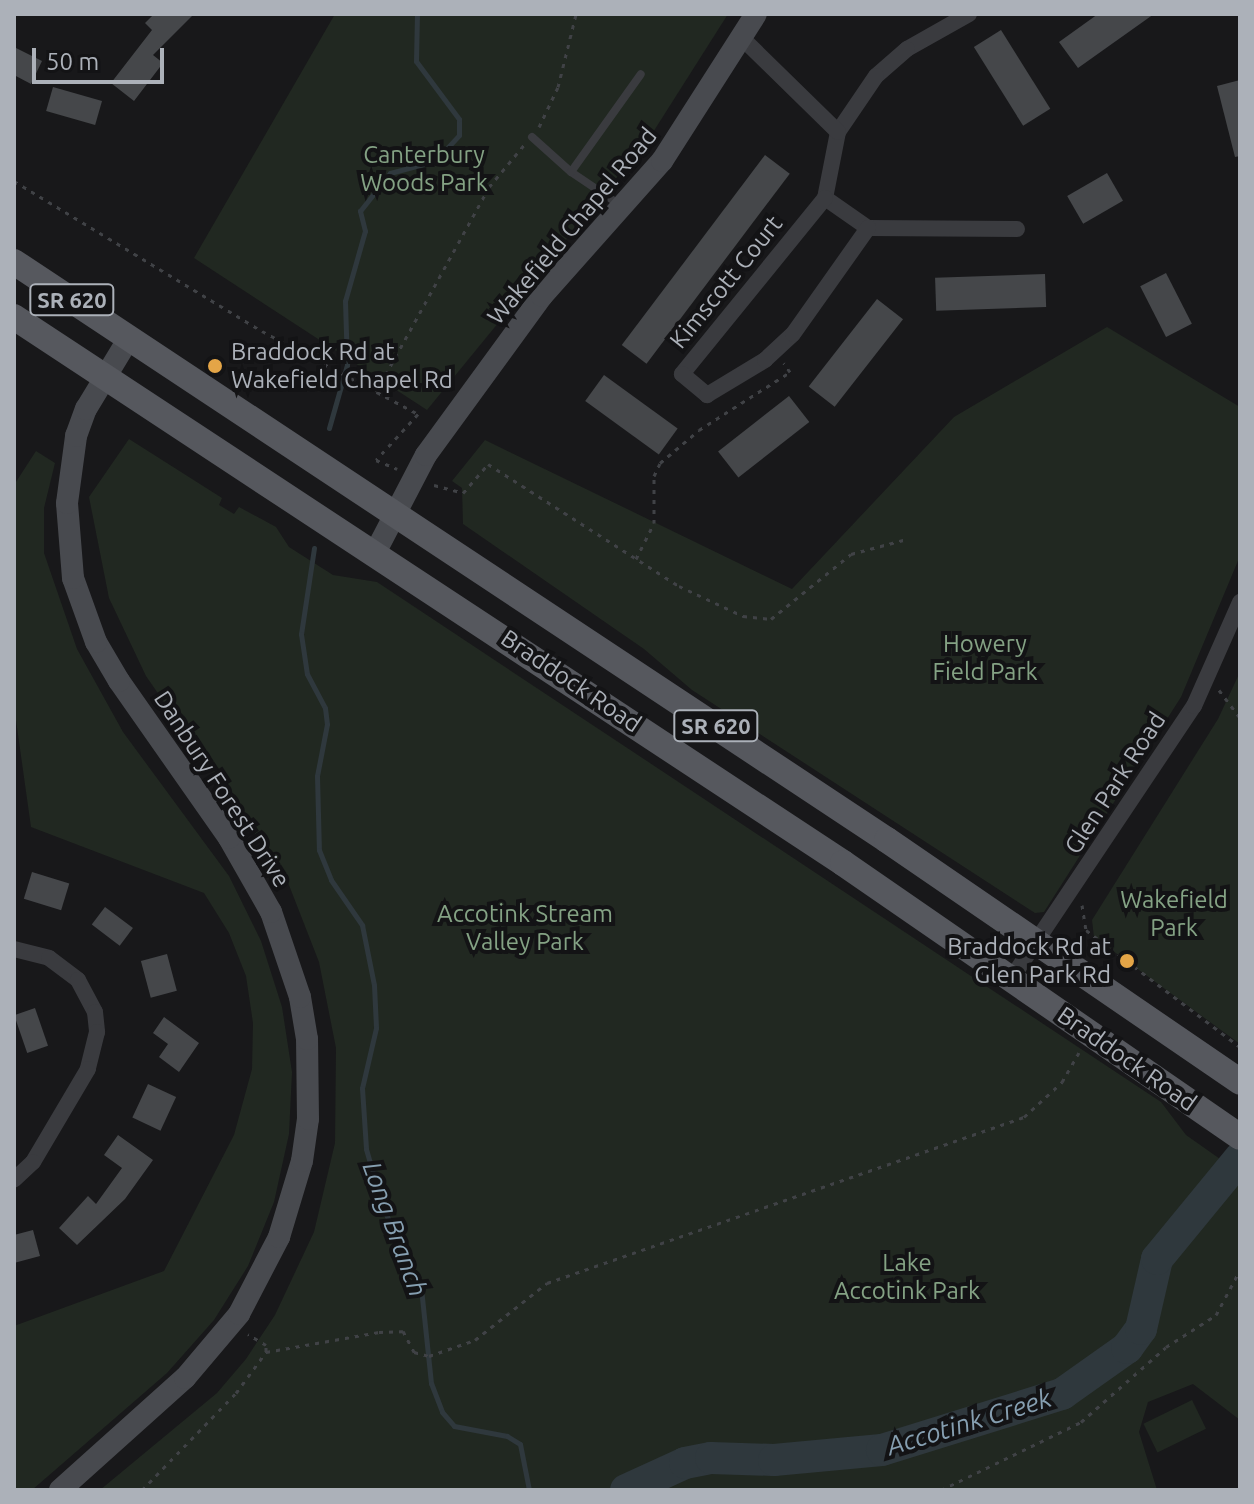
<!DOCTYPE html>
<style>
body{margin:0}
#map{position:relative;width:1254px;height:1504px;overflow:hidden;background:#18181a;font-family:Ubuntu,sans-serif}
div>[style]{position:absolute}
.green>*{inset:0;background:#212821;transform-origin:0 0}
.stream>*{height:5px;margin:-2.5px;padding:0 2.5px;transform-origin:2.5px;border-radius:2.5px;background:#2f383d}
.river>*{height:32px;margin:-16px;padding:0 16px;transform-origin:16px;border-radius:16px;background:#2f383d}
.building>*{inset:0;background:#45474a;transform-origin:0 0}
.path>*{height:3px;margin-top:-1.5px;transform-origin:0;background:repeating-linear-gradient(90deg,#404246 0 4px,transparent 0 10px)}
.lane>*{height:8px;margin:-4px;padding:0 4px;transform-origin:4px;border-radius:4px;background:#3a3b3f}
.street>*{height:16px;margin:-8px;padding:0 8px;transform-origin:8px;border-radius:8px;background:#3a3b3f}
.secondary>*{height:22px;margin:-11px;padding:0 11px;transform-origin:11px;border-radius:11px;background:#484a4f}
.primary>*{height:26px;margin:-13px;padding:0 13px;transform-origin:13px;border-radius:13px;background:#56585e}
.dots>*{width:22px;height:22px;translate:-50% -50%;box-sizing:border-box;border:4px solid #131315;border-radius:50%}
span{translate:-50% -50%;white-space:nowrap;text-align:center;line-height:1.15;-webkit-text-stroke:8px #131315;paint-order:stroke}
.shield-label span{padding:2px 6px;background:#131315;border:2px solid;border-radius:6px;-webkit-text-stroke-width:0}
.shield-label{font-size:22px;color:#acb1b9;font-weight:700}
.park-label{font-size:24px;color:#84a284}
.street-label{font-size:24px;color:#acb1b9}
.poi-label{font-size:24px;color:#acb1b9}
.left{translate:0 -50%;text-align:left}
.right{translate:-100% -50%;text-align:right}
.water-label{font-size:26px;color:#869fb1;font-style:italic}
.frame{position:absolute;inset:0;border:16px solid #acb1b9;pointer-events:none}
.scale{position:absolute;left:32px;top:48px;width:132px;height:36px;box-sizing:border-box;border:4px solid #acb1b9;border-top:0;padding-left:10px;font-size:24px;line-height:28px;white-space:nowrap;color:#acb1b9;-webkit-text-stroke:6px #131315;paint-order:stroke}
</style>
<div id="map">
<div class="green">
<i style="clip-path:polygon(335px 14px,728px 14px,650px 137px,427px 410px,194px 258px)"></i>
<i style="clip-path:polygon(1107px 327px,1240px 407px,1240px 556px,1181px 697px,1044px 912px,1035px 913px,692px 690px,644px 649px,463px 524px,462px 488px,452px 481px,485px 440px,792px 589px,954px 417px)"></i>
<i style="clip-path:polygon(129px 439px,222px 498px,219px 505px,234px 514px,239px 507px,276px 527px,289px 547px,333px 575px,377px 582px,1161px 1102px,1186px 1135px,1240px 1173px,1240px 1420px,1193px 1384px,1148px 1402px,1139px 1432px,1157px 1490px,100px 1490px,217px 1393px,246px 1359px,275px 1315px,314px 1232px,335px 1143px,336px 1048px,319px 962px,287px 880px,146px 676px,109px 598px,89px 497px)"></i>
<i style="clip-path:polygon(36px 451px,55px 463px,44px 508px,44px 553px,77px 649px,123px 732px,229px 876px,261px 941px,282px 1007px,292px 1072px,289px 1134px,274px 1202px,248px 1266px,214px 1320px,167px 1373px,32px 1490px,14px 1490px,14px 1326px,164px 1271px,234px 1135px,252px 1069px,253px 1023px,246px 976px,229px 933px,204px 893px,31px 827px,14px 706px,14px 485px)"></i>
<i style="clip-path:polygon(1240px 672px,1240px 1044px,1094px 937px,1092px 920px,1218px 719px)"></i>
<i style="left:1192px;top:1400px;width:32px;height:54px;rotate:64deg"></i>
</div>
<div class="stream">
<i style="left:329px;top:428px;width:66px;rotate:-74.1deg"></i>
<i style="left:347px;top:365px;width:64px;rotate:-91.8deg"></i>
<i style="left:345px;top:301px;width:73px;rotate:-74.1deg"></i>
<i style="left:365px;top:231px;width:21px;rotate:-104deg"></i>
<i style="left:360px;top:211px;width:48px;rotate:-51.7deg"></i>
<i style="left:390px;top:173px;width:47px;rotate:-14.9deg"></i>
<i style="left:435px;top:161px;width:35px;rotate:-47deg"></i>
<i style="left:459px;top:135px;width:16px;rotate:-90deg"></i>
<i style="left:459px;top:119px;width:72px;rotate:-126.6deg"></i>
<i style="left:416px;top:61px;width:47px;rotate:-88.8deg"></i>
<i style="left:314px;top:548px;width:87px;rotate:98.6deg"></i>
<i style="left:301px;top:634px;width:40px;rotate:81.5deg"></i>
<i style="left:307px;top:674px;width:38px;rotate:62deg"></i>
<i style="left:325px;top:708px;width:16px;rotate:83deg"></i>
<i style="left:327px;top:724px;width:53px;rotate:100.9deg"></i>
<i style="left:317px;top:776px;width:74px;rotate:88.5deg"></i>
<i style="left:319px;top:850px;width:32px;rotate:68deg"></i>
<i style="left:331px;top:880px;width:55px;rotate:55.4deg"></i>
<i style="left:362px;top:925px;width:61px;rotate:78.7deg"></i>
<i style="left:374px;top:985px;width:43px;rotate:87.3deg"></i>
<i style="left:376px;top:1028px;width:62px;rotate:103.1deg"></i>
<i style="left:362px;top:1088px;width:61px;rotate:86.2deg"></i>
<i style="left:366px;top:1149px;width:61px;rotate:73.9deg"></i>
<i style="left:383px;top:1208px;width:89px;rotate:64.6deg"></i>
<i style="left:421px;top:1288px;width:96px;rotate:84deg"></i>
<i style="left:431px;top:1383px;width:31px;rotate:69deg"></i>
<i style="left:442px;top:1412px;width:18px;rotate:49deg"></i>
<i style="left:454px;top:1426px;width:54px;rotate:10.7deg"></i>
<i style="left:507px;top:1436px;width:15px;rotate:32deg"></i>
<i style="left:520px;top:1444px;width:47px;rotate:78.9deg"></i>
</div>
<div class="river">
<i style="left:626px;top:1490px;width:65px;rotate:-24.6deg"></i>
<i style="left:685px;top:1463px;width:26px;rotate:-11deg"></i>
<i style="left:711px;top:1458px;width:63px;rotate:1.8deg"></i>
<i style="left:774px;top:1460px;width:108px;rotate:-5.3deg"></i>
<i style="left:882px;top:1450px;width:189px;rotate:-17.3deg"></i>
<i style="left:1062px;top:1394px;width:80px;rotate:-35.3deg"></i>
<i style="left:1127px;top:1348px;width:24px;rotate:-54deg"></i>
<i style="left:1141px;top:1329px;width:72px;rotate:-77.1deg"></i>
<i style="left:1157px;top:1259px;width:131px;rotate:-50.6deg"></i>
</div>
<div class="building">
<i style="clip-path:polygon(154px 14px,194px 14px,153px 55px,163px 63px,134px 101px,111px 83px,152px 30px,145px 23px)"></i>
<i style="clip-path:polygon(1098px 14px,1154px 14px,1078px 68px,1059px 42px)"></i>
<i style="left:1001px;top:30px;width:93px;height:32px;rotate:58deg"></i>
<i style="clip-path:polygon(14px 47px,42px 61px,31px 84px,14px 75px)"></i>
<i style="clip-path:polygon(1240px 80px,1240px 156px,1235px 157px,1217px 86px)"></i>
<i style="left:53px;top:87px;width:51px;height:25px;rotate:16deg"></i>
<i style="left:765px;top:155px;width:31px;height:238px;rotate:37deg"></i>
<i style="left:1107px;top:173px;width:32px;height:46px;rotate:60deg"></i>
<i style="left:1166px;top:273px;width:57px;height:29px;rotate:63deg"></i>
<i style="left:1045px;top:274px;width:33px;height:110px;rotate:88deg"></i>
<i style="left:877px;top:299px;width:33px;height:111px;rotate:38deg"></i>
<i style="left:604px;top:375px;width:91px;height:32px;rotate:36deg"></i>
<i style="left:789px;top:396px;width:33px;height:90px;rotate:52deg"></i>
<i style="left:32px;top:872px;width:39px;height:28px;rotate:17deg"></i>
<i style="left:105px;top:907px;width:35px;height:22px;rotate:37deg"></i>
<i style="left:167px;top:954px;width:38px;height:27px;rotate:75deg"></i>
<i style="left:35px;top:1008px;width:40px;height:22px;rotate:71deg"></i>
<i style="clip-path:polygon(164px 1017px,199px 1043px,179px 1072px,159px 1057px,168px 1044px,153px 1033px)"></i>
<i style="left:148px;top:1084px;width:31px;height:37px;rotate:25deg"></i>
<i style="clip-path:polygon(118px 1135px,153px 1160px,125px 1199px,77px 1245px,59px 1228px,88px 1196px,96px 1204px,122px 1168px,104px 1155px)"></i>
<i style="clip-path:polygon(33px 1230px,40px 1256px,14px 1263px,14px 1235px)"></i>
</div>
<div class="path">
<i style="left:539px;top:127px;width:44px;rotate:-64.6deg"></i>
<i style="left:558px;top:87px;width:75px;rotate:-76.1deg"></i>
<i style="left:14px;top:181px;width:290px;rotate:31.2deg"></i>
<i style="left:262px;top:331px;width:177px;rotate:28deg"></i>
<i style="left:418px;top:414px;width:62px;rotate:132.4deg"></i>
<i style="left:376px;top:460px;width:23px;rotate:23deg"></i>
<i style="left:376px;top:392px;width:234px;rotate:-61.1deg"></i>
<i style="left:489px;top:187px;width:55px;rotate:-50.2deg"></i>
<i style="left:434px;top:485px;width:30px;rotate:15deg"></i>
<i style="left:463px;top:493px;width:38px;rotate:-49deg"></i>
<i style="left:488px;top:464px;width:227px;rotate:32.6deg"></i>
<i style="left:679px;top:586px;width:71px;rotate:25.1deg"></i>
<i style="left:743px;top:616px;width:28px;rotate:6deg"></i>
<i style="left:771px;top:619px;width:103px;rotate:-39.1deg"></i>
<i style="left:851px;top:554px;width:58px;rotate:-15deg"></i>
<i style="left:636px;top:559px;width:40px;rotate:-63.4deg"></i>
<i style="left:654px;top:523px;width:47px;rotate:-90deg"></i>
<i style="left:654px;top:476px;width:14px;rotate:-65deg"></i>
<i style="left:660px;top:463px;width:51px;rotate:-40.2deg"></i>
<i style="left:699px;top:430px;width:108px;rotate:-32.5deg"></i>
<i style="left:790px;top:372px;width:11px;rotate:-124deg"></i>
<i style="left:1219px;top:690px;width:35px;rotate:53deg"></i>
<i style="left:1082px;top:905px;width:25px;rotate:81deg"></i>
<i style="left:1086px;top:930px;width:193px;rotate:37.2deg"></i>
<i style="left:266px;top:1352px;width:115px;rotate:-10deg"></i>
<i style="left:379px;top:1332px;width:24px;rotate:-2deg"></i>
<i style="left:403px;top:1331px;width:24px;rotate:62deg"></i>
<i style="left:414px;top:1352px;width:16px;rotate:15deg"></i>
<i style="left:429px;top:1356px;width:49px;rotate:-19.2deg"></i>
<i style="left:475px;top:1340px;width:92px;rotate:-38.4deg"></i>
<i style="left:547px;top:1283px;width:505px;rotate:-19.19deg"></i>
<i style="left:1024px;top:1117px;width:52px;rotate:-42.6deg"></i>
<i style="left:1062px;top:1082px;width:34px;rotate:-60deg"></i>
<i style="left:142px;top:1490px;width:135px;rotate:-45.9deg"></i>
<i style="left:236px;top:1393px;width:51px;rotate:-53.8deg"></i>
<i style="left:266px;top:1352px;width:7px;rotate:-90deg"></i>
<i style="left:266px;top:1345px;width:21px;rotate:-149deg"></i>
<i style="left:941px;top:1490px;width:156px;rotate:-25.9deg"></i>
<i style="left:1081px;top:1422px;width:113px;rotate:-41.4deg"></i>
<i style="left:1166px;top:1347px;width:59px;rotate:-32.6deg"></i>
<i style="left:1216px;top:1315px;width:51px;rotate:-61.9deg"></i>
</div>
<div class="lane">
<i style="left:532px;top:137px;width:52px;rotate:41.9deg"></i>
<i style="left:620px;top:205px;width:59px;rotate:-146deg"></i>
<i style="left:571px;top:172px;width:120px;rotate:-54.5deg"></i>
</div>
<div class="street">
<i style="left:969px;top:14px;width:71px;rotate:150.6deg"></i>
<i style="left:907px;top:49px;width:41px;rotate:138.9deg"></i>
<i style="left:876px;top:76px;width:68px;rotate:124.2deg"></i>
<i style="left:838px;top:132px;width:67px;rotate:101.1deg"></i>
<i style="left:825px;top:198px;width:52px;rotate:34.9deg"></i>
<i style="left:868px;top:228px;width:149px;rotate:0.4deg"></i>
<i style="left:743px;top:39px;width:133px;rotate:44.4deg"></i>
<i style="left:825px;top:198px;width:227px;rotate:129.1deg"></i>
<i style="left:682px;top:374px;width:33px;rotate:40deg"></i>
<i style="left:707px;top:395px;width:68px;rotate:-31.1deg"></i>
<i style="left:765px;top:360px;width:38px;rotate:-43deg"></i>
<i style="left:793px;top:334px;width:130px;rotate:-54.7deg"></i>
<i style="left:14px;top:949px;width:36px;rotate:14deg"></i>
<i style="left:49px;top:958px;width:36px;rotate:37deg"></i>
<i style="left:78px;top:980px;width:36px;rotate:62deg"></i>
<i style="left:95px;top:1012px;width:20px;rotate:84deg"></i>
<i style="left:97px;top:1032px;width:38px;rotate:104deg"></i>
<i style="left:88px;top:1069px;width:108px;rotate:120.6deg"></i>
<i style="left:33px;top:1162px;width:26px;rotate:137deg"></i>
<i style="left:1011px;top:979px;width:329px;rotate:-56.2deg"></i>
<i style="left:1194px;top:706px;width:114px;rotate:-66.1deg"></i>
</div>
<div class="secondary">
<i style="left:376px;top:551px;width:108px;rotate:-62.5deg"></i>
<i style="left:426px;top:455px;width:197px;rotate:-53.9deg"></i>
<i style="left:542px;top:296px;width:181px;rotate:-48.4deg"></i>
<i style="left:662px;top:161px;width:174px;rotate:-57.4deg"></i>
<i style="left:60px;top:1490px;width:168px;rotate:-41.9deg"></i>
<i style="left:185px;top:1378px;width:84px;rotate:-49.8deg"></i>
<i style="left:239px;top:1314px;width:87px;rotate:-62.5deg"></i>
<i style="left:279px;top:1237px;width:79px;rotate:-73.2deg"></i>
<i style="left:302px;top:1161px;width:42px;rotate:-81.9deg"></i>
<i style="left:308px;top:1119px;width:80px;rotate:-90.7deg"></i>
<i style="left:307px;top:1039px;width:43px;rotate:-99.5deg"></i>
<i style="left:300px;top:997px;width:90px;rotate:-108.8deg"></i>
<i style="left:271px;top:912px;width:85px;rotate:-119.6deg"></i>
<i style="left:229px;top:838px;width:192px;rotate:-125deg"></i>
<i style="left:119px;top:681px;width:45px;rotate:-120.5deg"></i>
<i style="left:96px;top:642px;width:68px;rotate:-109.8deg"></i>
<i style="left:73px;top:578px;width:75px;rotate:-94.6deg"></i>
<i style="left:67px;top:503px;width:68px;rotate:-82.3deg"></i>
<i style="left:76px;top:436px;width:29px;rotate:-70deg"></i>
<i style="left:86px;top:409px;width:83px;rotate:-58.8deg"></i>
</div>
<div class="primary">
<i style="left:14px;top:262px;width:1047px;rotate:33.51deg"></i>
<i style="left:887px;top:840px;width:428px;rotate:34.4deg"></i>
<i style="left:14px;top:317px;width:993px;rotate:33.37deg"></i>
<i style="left:843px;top:863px;width:482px;rotate:34.6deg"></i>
</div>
<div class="dots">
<i style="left:215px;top:366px;background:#e4a547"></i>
<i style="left:1127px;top:961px;background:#e4a547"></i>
</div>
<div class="shield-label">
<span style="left:72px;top:300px">SR 620</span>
<span style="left:716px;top:726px">SR 620</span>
</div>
<div class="park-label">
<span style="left:424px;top:169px">Canterbury<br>Woods Park</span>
<span style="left:985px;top:658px">Howery<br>Field Park</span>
<span style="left:1174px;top:914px">Wakefield<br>Park</span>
<span style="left:525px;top:928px">Accotink Stream<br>Valley Park</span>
<span style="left:907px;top:1277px">Lake<br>Accotink Park</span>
</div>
<div class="street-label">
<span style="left:572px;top:226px;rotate:-50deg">Wakefield Chapel Road</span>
<span style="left:726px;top:282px;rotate:-51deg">Kimscott Court</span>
<span style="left:571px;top:681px;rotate:34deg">Braddock Road</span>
<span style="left:1115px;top:783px;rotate:-57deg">Glen Park Road</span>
<span style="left:222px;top:789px;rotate:57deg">Danbury Forest Drive</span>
<span style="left:1127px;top:1059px;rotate:35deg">Braddock Road</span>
</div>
<div class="poi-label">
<span class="left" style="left:231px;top:366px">Braddock Rd at<br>Wakefield Chapel Rd</span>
<span class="right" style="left:1111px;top:961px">Braddock Rd at<br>Glen Park Rd</span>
</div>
<div class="water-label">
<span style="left:395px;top:1229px;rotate:70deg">Long Branch</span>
<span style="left:969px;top:1422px;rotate:-17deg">Accotink Creek</span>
</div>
<div class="frame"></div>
<div class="scale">50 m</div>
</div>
